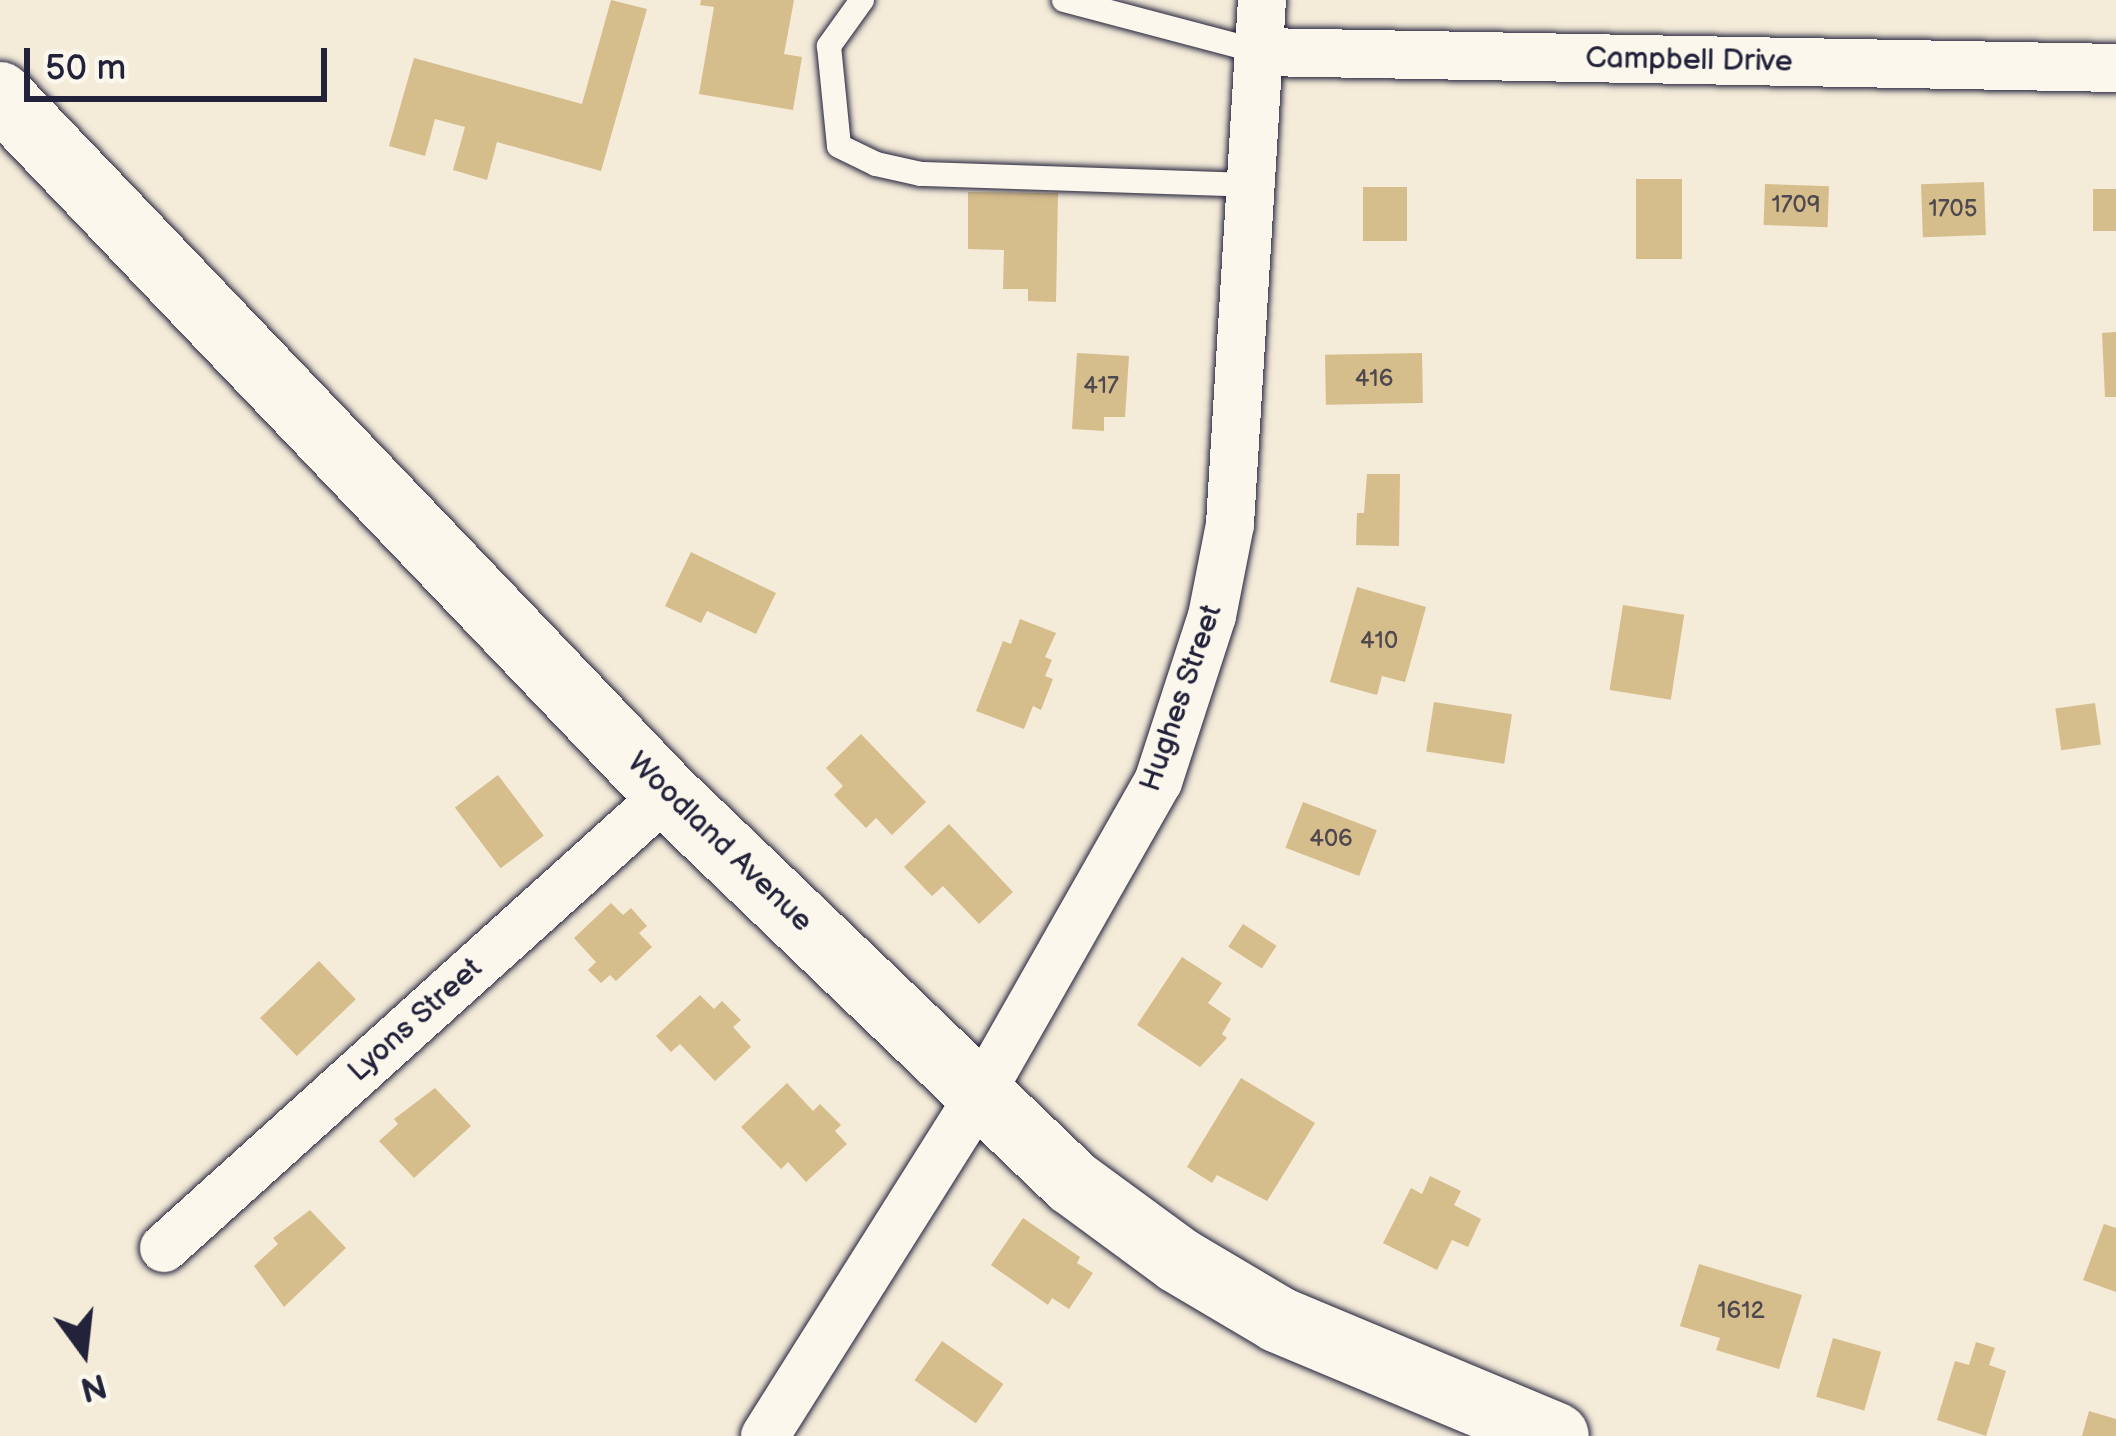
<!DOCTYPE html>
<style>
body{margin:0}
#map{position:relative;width:2116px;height:1436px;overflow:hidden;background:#f4ebd9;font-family:"Balsamiq Sans",sans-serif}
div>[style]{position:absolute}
.building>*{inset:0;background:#d6bd8c;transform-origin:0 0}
.roads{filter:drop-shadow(0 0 3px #22223b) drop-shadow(0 0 3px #22223b)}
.lane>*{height:24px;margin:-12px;padding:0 12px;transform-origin:12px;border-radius:12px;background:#fbf7ec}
.street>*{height:48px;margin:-24px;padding:0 24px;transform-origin:24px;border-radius:24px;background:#fbf7ec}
.secondary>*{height:66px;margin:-33px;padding:0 33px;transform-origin:33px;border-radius:33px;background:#fbf7ec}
span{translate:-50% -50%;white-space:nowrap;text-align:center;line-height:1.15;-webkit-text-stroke:9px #fbf7ec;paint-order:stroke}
.number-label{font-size:24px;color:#4f494f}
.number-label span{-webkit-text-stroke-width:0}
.street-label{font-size:30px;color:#22223b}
.north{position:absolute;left:24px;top:1292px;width:120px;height:120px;-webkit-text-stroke:9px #fbf7ec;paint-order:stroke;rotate:165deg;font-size:33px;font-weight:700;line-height:48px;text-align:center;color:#22223b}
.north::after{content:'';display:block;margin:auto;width:42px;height:54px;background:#22223b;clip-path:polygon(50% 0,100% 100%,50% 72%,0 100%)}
.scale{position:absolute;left:24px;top:48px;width:303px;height:54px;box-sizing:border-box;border:6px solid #22223b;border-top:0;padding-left:15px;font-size:36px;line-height:42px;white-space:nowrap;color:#22223b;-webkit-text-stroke:9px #fbf7ec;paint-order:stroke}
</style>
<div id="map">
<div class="building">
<i style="clip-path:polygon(611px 0,647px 9px,601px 171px,497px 142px,487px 180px,453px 170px,465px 127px,435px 119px,425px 156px,389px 146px,414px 58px,582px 104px)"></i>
<i style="clip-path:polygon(701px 0,794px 0,784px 54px,802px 57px,793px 110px,699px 94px,714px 7px,700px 5px)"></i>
<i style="left:1636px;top:179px;width:46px;height:80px"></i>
<i style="left:1984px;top:182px;width:53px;height:63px;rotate:88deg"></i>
<i style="left:1765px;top:184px;width:64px;height:41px;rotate:2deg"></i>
<i style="left:1363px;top:187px;width:44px;height:54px"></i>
<i style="left:2093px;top:189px;width:23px;height:42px"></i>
<i style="clip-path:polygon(968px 192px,1058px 193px,1056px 302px,1028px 301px,1028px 289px,1003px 289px,1004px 250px,968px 249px)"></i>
<i style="clip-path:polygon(2116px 332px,2116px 397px,2105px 397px,2102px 333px)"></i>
<i style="clip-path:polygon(1077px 353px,1129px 356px,1125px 417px,1104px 417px,1104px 431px,1072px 429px)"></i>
<i style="left:1422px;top:353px;width:50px;height:97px;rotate:89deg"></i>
<i style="clip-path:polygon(1367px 474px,1400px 474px,1399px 546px,1356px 545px,1357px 513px,1364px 513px)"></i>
<i style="clip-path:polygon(691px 552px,776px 593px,756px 634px,707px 611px,701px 623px,665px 606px)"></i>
<i style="clip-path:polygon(1357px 587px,1426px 607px,1405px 682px,1382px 676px,1377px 695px,1330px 682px)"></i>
<i style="left:1623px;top:605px;width:62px;height:86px;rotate:9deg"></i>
<i style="clip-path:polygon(1020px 619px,1056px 633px,1045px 657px,1052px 660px,1045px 676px,1053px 679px,1041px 710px,1033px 706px,1024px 729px,976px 711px,1003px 641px,1011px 644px)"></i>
<i style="left:1434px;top:702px;width:79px;height:50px;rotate:9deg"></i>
<i style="left:2095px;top:703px;width:42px;height:40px;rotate:82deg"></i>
<i style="clip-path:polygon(861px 734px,926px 802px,892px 835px,876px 818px,866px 828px,834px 795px,843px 786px,826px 768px)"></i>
<i style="left:498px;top:775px;width:76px;height:54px;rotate:53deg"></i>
<i style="left:1303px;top:802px;width:79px;height:49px;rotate:21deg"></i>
<i style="clip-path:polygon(949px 824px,1013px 892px,979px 924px,943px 886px,932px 896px,904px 867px)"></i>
<i style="clip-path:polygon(611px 903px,623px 915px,631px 908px,647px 926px,639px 933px,652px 947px,616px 981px,610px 975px,601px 983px,588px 970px,596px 962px,574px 938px)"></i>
<i style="left:1243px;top:924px;width:40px;height:27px;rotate:33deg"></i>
<i style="clip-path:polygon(1182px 957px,1222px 983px,1208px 1003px,1231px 1019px,1222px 1034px,1227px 1038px,1200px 1067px,1137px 1025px)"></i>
<i style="left:319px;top:961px;width:53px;height:82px;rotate:46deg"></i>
<i style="clip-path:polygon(700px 995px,714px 1009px,722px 1001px,741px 1020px,733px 1027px,751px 1047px,715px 1081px,680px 1044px,671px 1052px,656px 1036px)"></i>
<i style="clip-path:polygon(1241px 1078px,1315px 1123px,1267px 1201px,1217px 1175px,1212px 1183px,1187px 1167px)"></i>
<i style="clip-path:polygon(787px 1083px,813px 1111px,820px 1104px,841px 1125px,835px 1131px,847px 1144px,806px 1182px,788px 1162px,781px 1169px,741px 1127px)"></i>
<i style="clip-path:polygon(435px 1088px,471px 1126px,414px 1178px,379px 1141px,398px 1124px,394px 1119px)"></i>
<i style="clip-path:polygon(1430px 1176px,1461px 1191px,1454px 1205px,1481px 1219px,1468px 1247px,1452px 1240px,1437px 1270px,1383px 1243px,1411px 1188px,1422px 1194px)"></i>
<i style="clip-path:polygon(310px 1210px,346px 1248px,284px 1307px,254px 1266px,278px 1244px,273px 1238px)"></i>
<i style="clip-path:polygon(1023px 1218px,1080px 1257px,1077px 1263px,1093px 1273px,1069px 1309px,1052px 1298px,1048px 1305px,991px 1265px)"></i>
<i style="clip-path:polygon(2104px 1224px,2116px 1228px,2116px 1292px,2083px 1280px)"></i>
<i style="clip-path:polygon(1699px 1264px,1802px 1295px,1779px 1369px,1716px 1350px,1720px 1338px,1680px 1326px)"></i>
<i style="left:1833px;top:1338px;width:50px;height:61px;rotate:16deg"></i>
<i style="left:942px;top:1341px;width:75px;height:48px;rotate:35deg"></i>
<i style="clip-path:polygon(1976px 1342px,1995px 1348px,1989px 1365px,2006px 1371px,1986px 1436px,1937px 1420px,1955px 1361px,1969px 1365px)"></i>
<i style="clip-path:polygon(2089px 1411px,2116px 1419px,2116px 1436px,2082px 1436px)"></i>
</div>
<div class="roads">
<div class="lane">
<i style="left:862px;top:0;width:57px;rotate:125.7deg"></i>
<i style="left:829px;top:46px;width:100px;rotate:84.3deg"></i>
<i style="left:839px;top:146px;width:41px;rotate:25.9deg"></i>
<i style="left:876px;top:164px;width:46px;rotate:12.5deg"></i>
<i style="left:921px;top:174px;width:331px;rotate:1.9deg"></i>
<i style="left:1064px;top:0;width:204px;rotate:14.8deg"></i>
</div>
<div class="street">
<i style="left:1261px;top:52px;width:855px;rotate:1.07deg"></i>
<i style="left:164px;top:1248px;width:678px;rotate:-42.07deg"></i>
<i style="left:765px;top:1436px;width:405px;rotate:-57.8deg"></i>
<i style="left:981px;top:1093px;width:358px;rotate:-60.4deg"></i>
<i style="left:1158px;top:782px;width:175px;rotate:-72deg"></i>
<i style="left:1212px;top:616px;width:94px;rotate:-78.9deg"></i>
<i style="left:1230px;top:524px;width:525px;rotate:-86.51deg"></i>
</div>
<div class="secondary">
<i style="left:0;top:95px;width:966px;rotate:46.34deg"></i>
<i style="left:667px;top:794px;width:561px;rotate:43.77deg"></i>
<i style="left:1072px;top:1182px;width:132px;rotate:36.3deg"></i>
<i style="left:1178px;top:1260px;width:117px;rotate:30.7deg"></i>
<i style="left:1279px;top:1320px;width:300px;rotate:22.7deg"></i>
</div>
</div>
<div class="number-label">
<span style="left:1796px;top:205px">1709</span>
<span style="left:1953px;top:209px">1705</span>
<span style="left:1374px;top:379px">416</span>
<span style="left:1101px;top:386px">417</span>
<span style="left:1379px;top:641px">410</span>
<span style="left:1331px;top:839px">406</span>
<span style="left:1741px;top:1311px">1612</span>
</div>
<div class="street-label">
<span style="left:1689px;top:60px;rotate:1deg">Campbell Drive</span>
<span style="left:1181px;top:698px;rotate:-71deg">Hughes Street</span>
<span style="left:720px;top:842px;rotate:44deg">Woodland Avenue</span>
<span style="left:415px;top:1020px;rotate:-42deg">Lyons Street</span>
</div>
<div class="north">N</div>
<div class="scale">50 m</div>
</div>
